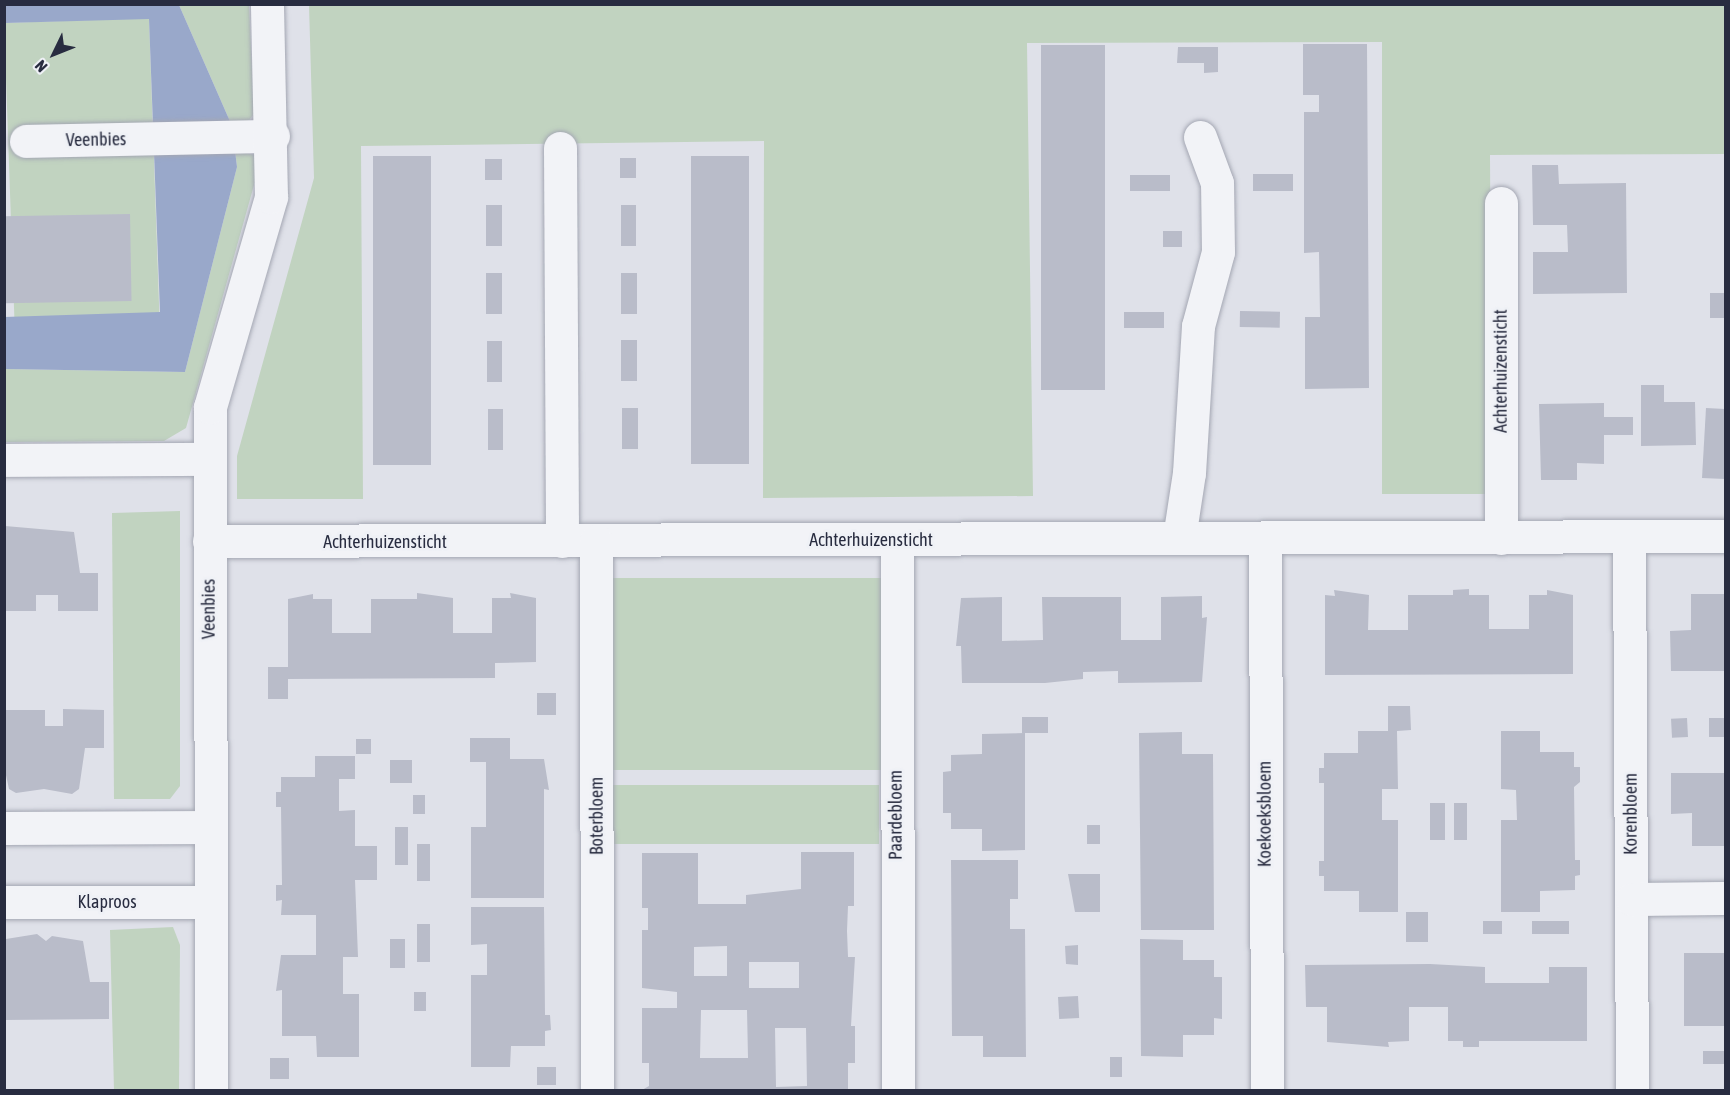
<!DOCTYPE html>
<style>
body{margin:0}
#map{position:relative;width:1730px;height:1095px;overflow:hidden;background:#dfe1e9;font-family:"Asap Condensed",sans-serif}
div>[style]{position:absolute}
.green>*{inset:0;background:#c1d3c0;transform-origin:0 0}
.water>*{inset:0;background:#99a8ca}
.building>*{inset:0;background:#b9bcc9;transform-origin:0 0}
.roads{filter:drop-shadow(0 0 2px #a4a7b3) drop-shadow(0 0 2px #a4a7b3)}
.street>*{height:33px;margin:-16.5px;padding:0 16.5px;transform-origin:16.5px;border-radius:16.5px;background:#f2f3f7}
span{translate:-50% -50%;white-space:nowrap;text-align:center;line-height:1.15;-webkit-text-stroke:6px #eff1f6;paint-order:stroke}
.street-label{font-size:18px;color:#282c40}
.frame{position:absolute;inset:0;border:6px solid #282c40;pointer-events:none}
.north{position:absolute;left:24px;top:24px;width:60px;height:60px;-webkit-text-stroke:4px #eff1f6;paint-order:stroke;rotate:227deg;font-size:16px;font-weight:700;line-height:24px;text-align:center;color:#282c40}
.north::after{content:'';display:block;margin:auto;width:21px;height:27px;background:#282c40;clip-path:polygon(50% 0,100% 100%,50% 72%,0 100%)}
</style>
<div id="map">
<div class="green">
<i style="clip-path:polygon(179px 5px,249px 5px,254px 114px,245px 125px,232px 126px)"></i>
<i style="clip-path:polygon(309px 5px,1725px 5px,1725px 154px,1490px 155px,1492px 494px,1382px 494px,1382px 42px,1027px 43px,1033px 496px,763px 498px,764px 141px,361px 146px,363px 499px,237px 499px,237px 456px,314px 178px)"></i>
<i style="left:149px;top:18px;width:295px;height:145px;rotate:88deg"></i>
<i style="clip-path:polygon(235px 150px,254px 155px,256px 178px,186px 428px,164px 441px,5px 442px,5px 369px,185px 372px,237px 167px)"></i>
<i style="clip-path:polygon(180px 511px,180px 786px,170px 799px,114px 799px,112px 513px)"></i>
<i style="left:607px;top:578px;width:274px;height:192px"></i>
<i style="left:610px;top:785px;width:269px;height:59px"></i>
<i style="clip-path:polygon(173px 927px,180px 945px,179px 1090px,114px 1090px,110px 930px)"></i>
</div>
<div class="water">
<i style="clip-path:polygon(5px 5px,179px 5px,232px 126px,237px 167px,185px 372px,5px 369px,4px 317px,160px 312px,149px 19px,5px 23px)"></i>
</div>
<div class="building">
<i style="clip-path:polygon(1303px 44px,1367px 44px,1369px 388px,1305px 389px,1305px 317px,1320px 317px,1319px 252px,1304px 253px,1304px 112px,1319px 112px,1319px 95px,1303px 95px)"></i>
<i style="left:1105px;top:45px;width:345px;height:64px;rotate:90deg"></i>
<i style="clip-path:polygon(1178px 47px,1218px 47px,1218px 72px,1204px 73px,1204px 63px,1177px 63px)"></i>
<i style="left:431px;top:156px;width:309px;height:58px;rotate:90deg"></i>
<i style="left:691px;top:156px;width:58px;height:308px"></i>
<i style="left:620px;top:158px;width:16px;height:20px"></i>
<i style="left:485px;top:159px;width:17px;height:21px"></i>
<i style="clip-path:polygon(1532px 165px,1558px 165px,1559px 184px,1626px 183px,1627px 293px,1533px 294px,1533px 252px,1568px 252px,1567px 225px,1533px 225px)"></i>
<i style="left:1253px;top:174px;width:40px;height:17px"></i>
<i style="left:1130px;top:175px;width:40px;height:16px"></i>
<i style="left:486px;top:205px;width:16px;height:41px"></i>
<i style="left:621px;top:205px;width:15px;height:41px"></i>
<i style="left:130px;top:214px;width:87px;height:126px;rotate:89deg"></i>
<i style="left:1163px;top:231px;width:19px;height:16px"></i>
<i style="left:486px;top:273px;width:16px;height:41px"></i>
<i style="left:621px;top:273px;width:16px;height:41px"></i>
<i style="left:1710px;top:293px;width:15px;height:25px"></i>
<i style="left:1240px;top:311px;width:40px;height:16px;rotate:1deg"></i>
<i style="left:1124px;top:312px;width:40px;height:16px"></i>
<i style="left:637px;top:340px;width:41px;height:16px;rotate:90deg"></i>
<i style="left:487px;top:341px;width:15px;height:41px"></i>
<i style="clip-path:polygon(1641px 385px,1664px 385px,1664px 402px,1695px 402px,1696px 445px,1641px 446px)"></i>
<i style="clip-path:polygon(1604px 403px,1604px 417px,1633px 417px,1633px 435px,1604px 435px,1604px 464px,1577px 463px,1577px 480px,1541px 480px,1539px 404px)"></i>
<i style="left:638px;top:408px;width:41px;height:16px;rotate:90deg"></i>
<i style="clip-path:polygon(1706px 408px,1725px 409px,1725px 479px,1702px 478px)"></i>
<i style="left:488px;top:409px;width:15px;height:41px"></i>
<i style="clip-path:polygon(5px 526px,74px 532px,80px 573px,98px 573px,98px 611px,58px 611px,58px 595px,36px 595px,36px 611px,4px 611px)"></i>
<i style="clip-path:polygon(1469px 589px,1469px 595px,1489px 595px,1489px 629px,1529px 629px,1529px 595px,1547px 595px,1547px 590px,1573px 595px,1573px 674px,1325px 675px,1325px 595px,1335px 596px,1334px 590px,1369px 595px,1368px 630px,1408px 630px,1408px 595px,1453px 595px,1453px 590px)"></i>
<i style="clip-path:polygon(417px 593px,453px 598px,453px 633px,492px 633px,492px 598px,511px 598px,510px 593px,536px 598px,536px 662px,495px 663px,495px 678px,288px 679px,288px 699px,268px 699px,268px 667px,288px 667px,288px 599px,313px 594px,313px 599px,332px 599px,332px 633px,371px 633px,371px 599px,417px 599px)"></i>
<i style="clip-path:polygon(1691px 594px,1725px 594px,1725px 671px,1671px 671px,1670px 631px,1691px 630px)"></i>
<i style="clip-path:polygon(1202px 596px,1202px 618px,1207px 617px,1202px 682px,1118px 683px,1118px 671px,1083px 672px,1083px 679px,1045px 683px,962px 683px,961px 646px,956px 646px,961px 598px,1002px 597px,1002px 641px,1043px 640px,1042px 597px,1121px 597px,1121px 640px,1161px 640px,1161px 597px)"></i>
<i style="left:537px;top:693px;width:19px;height:22px"></i>
<i style="clip-path:polygon(1388px 706px,1410px 706px,1411px 730px,1397px 731px,1398px 789px,1382px 789px,1382px 820px,1398px 820px,1398px 912px,1359px 912px,1359px 891px,1324px 891px,1324px 876px,1319px 876px,1319px 861px,1324px 861px,1324px 783px,1319px 783px,1319px 768px,1324px 768px,1324px 753px,1358px 753px,1358px 731px,1388px 731px)"></i>
<i style="clip-path:polygon(63px 709px,104px 710px,104px 748px,85px 748px,79px 789px,72px 794px,44px 789px,16px 793px,9px 789px,4px 766px,4px 710px,45px 710px,45px 726px,63px 726px)"></i>
<i style="left:1048px;top:717px;width:16px;height:26px;rotate:90deg"></i>
<i style="left:1687px;top:718px;width:19px;height:16px;rotate:87deg"></i>
<i style="left:1709px;top:718px;width:16px;height:19px"></i>
<i style="clip-path:polygon(1501px 731px,1540px 731px,1540px 752px,1574px 752px,1574px 767px,1580px 767px,1580px 782px,1574px 787px,1575px 860px,1580px 860px,1580px 875px,1575px 876px,1575px 890px,1540px 891px,1540px 912px,1501px 912px,1501px 820px,1517px 820px,1516px 790px,1501px 789px)"></i>
<i style="clip-path:polygon(1182px 732px,1182px 754px,1213px 754px,1214px 930px,1141px 930px,1139px 733px)"></i>
<i style="clip-path:polygon(1025px 733px,1025px 850px,982px 851px,982px 829px,951px 829px,951px 813px,943px 813px,943px 772px,951px 771px,951px 755px,982px 754px,982px 734px)"></i>
<i style="clip-path:polygon(470px 738px,510px 738px,510px 759px,544px 759px,549px 790px,544px 789px,544px 898px,471px 898px,471px 827px,486px 827px,486px 762px,470px 762px)"></i>
<i style="left:356px;top:739px;width:15px;height:15px"></i>
<i style="clip-path:polygon(315px 756px,355px 756px,355px 779px,339px 779px,339px 811px,355px 810px,355px 846px,377px 846px,377px 880px,355px 880px,358px 957px,343px 957px,343px 994px,359px 994px,359px 1057px,317px 1057px,316px 1036px,282px 1036px,282px 990px,276px 991px,281px 955px,316px 955px,316px 915px,281px 915px,282px 900px,276px 901px,276px 885px,282px 885px,281px 807px,276px 807px,276px 792px,281px 792px,281px 777px,315px 777px)"></i>
<i style="left:390px;top:760px;width:22px;height:23px"></i>
<i style="clip-path:polygon(1671px 773px,1725px 773px,1725px 846px,1692px 846px,1692px 813px,1671px 814px)"></i>
<i style="left:413px;top:795px;width:12px;height:19px"></i>
<i style="left:1430px;top:803px;width:15px;height:37px"></i>
<i style="left:1454px;top:803px;width:13px;height:37px"></i>
<i style="left:1100px;top:825px;width:19px;height:13px;rotate:90deg"></i>
<i style="left:395px;top:827px;width:13px;height:38px"></i>
<i style="left:417px;top:844px;width:13px;height:37px"></i>
<i style="clip-path:polygon(evenodd,801px 852px,854px 852px,854px 906px,848px 906px,847px 931px,848px 957px,855px 957px,851px 1026px,855px 1026px,855px 1063px,848px 1063px,848px 1089px,642px 1090px,649px 1086px,649px 1063px,642px 1063px,642px 1008px,677px 1008px,677px 992px,642px 988px,642px 930px,648px 930px,648px 908px,642px 908px,642px 853px,698px 853px,698px 904px,746px 904px,746px 895px,801px 889px,801px 852px,727px 946px,727px 976px,694px 976px,694px 947px,727px 946px,801px 852px,749px 962px,799px 962px,799px 988px,749px 988px,749px 962px,801px 852px,701px 1010px,747px 1010px,748px 1058px,700px 1058px,701px 1010px,801px 852px,775px 1028px,806px 1028px,807px 1086px,776px 1087px,775px 1028px)"></i>
<i style="clip-path:polygon(951px 860px,1018px 860px,1018px 899px,1010px 899px,1010px 929px,1025px 929px,1026px 1057px,983px 1057px,983px 1036px,952px 1036px)"></i>
<i style="clip-path:polygon(1068px 874px,1100px 874px,1100px 912px,1075px 912px)"></i>
<i style="clip-path:polygon(471px 907px,544px 907px,545px 1015px,550px 1015px,551px 1030px,545px 1031px,545px 1046px,511px 1046px,510px 1067px,471px 1067px,471px 975px,487px 975px,487px 944px,471px 945px)"></i>
<i style="left:1406px;top:912px;width:22px;height:30px"></i>
<i style="left:1483px;top:921px;width:19px;height:13px"></i>
<i style="left:1532px;top:921px;width:37px;height:13px"></i>
<i style="left:417px;top:924px;width:13px;height:38px"></i>
<i style="clip-path:polygon(37px 934px,46px 941px,52px 936px,83px 941px,90px 982px,109px 982px,109px 1019px,4px 1020px,6px 939px)"></i>
<i style="left:390px;top:939px;width:15px;height:29px"></i>
<i style="clip-path:polygon(1140px 939px,1183px 940px,1183px 960px,1214px 960px,1214px 977px,1222px 977px,1222px 1019px,1214px 1018px,1214px 1035px,1183px 1035px,1183px 1057px,1141px 1056px)"></i>
<i style="clip-path:polygon(1078px 945px,1078px 965px,1066px 964px,1065px 946px)"></i>
<i style="left:1684px;top:953px;width:41px;height:73px"></i>
<i style="clip-path:polygon(1430px 964px,1485px 967px,1485px 983px,1549px 983px,1549px 967px,1587px 967px,1587px 1041px,1479px 1041px,1479px 1047px,1463px 1047px,1463px 1041px,1448px 1041px,1448px 1007px,1409px 1007px,1409px 1041px,1388px 1042px,1389px 1047px,1327px 1042px,1327px 1007px,1306px 1007px,1305px 965px)"></i>
<i style="left:414px;top:992px;width:12px;height:19px"></i>
<i style="left:1078px;top:996px;width:22px;height:20px;rotate:87deg"></i>
<i style="left:1703px;top:1051px;width:22px;height:13px"></i>
<i style="left:1110px;top:1057px;width:12px;height:20px"></i>
<i style="left:270px;top:1058px;width:19px;height:21px"></i>
<i style="left:537px;top:1067px;width:19px;height:18px"></i>
</div>
<div class="roads">
<div class="street">
<i style="left:26px;top:141px;width:247px;rotate:-1.2deg"></i>
<i style="left:560px;top:148px;width:393px;rotate:89.7deg"></i>
<i style="left:1501px;top:203px;width:335px;rotate:90deg"></i>
<i style="left:4px;top:460px;width:205px;rotate:-0.3deg"></i>
<i style="left:1629px;top:537px;width:553px;rotate:89.69deg"></i>
<i style="left:1179px;top:538px;width:66px;rotate:-81.3deg"></i>
<i style="left:1189px;top:473px;width:147px;rotate:-86.5deg"></i>
<i style="left:1198px;top:326px;width:77px;rotate:-74.9deg"></i>
<i style="left:1218px;top:252px;width:69px;rotate:-90.8deg"></i>
<i style="left:1217px;top:183px;width:49px;rotate:-110.3deg"></i>
<i style="left:1265px;top:538px;width:552px;rotate:89.79deg"></i>
<i style="left:897px;top:540px;width:550px;rotate:89.9deg"></i>
<i style="left:209px;top:541px;width:1517px;rotate:-0.19deg"></i>
<i style="left:596px;top:541px;width:549px;rotate:89.9deg"></i>
<i style="left:4px;top:828px;width:206px;rotate:-0.3deg"></i>
<i style="left:1632px;top:899px;width:94px;rotate:-0.6deg"></i>
<i style="left:4px;top:902px;width:206px"></i>
<i style="left:211px;top:1090px;width:683px;rotate:-90.08deg"></i>
<i style="left:210px;top:407px;width:219px;rotate:-73.8deg"></i>
<i style="left:271px;top:197px;width:193px;rotate:-91.2deg"></i>
</div>
</div>
<div class="street-label">
<span style="left:96px;top:140px;rotate:-1deg">Veenbies</span>
<span style="left:1501px;top:371px;rotate:-90deg">Achterhuizensticht</span>
<span style="left:871px;top:540px">Achterhuizensticht</span>
<span style="left:385px;top:542px">Achterhuizensticht</span>
<span style="left:209px;top:609px;rotate:-90deg">Veenbies</span>
<span style="left:1265px;top:814px;rotate:-90deg">Koekoeksbloem</span>
<span style="left:1631px;top:814px;rotate:-90deg">Korenbloem</span>
<span style="left:896px;top:815px;rotate:-90deg">Paardebloem</span>
<span style="left:597px;top:816px;rotate:-90deg">Boterbloem</span>
<span style="left:107px;top:902px">Klaproos</span>
</div>
<div class="frame"></div>
<div class="north">N</div>
</div>
